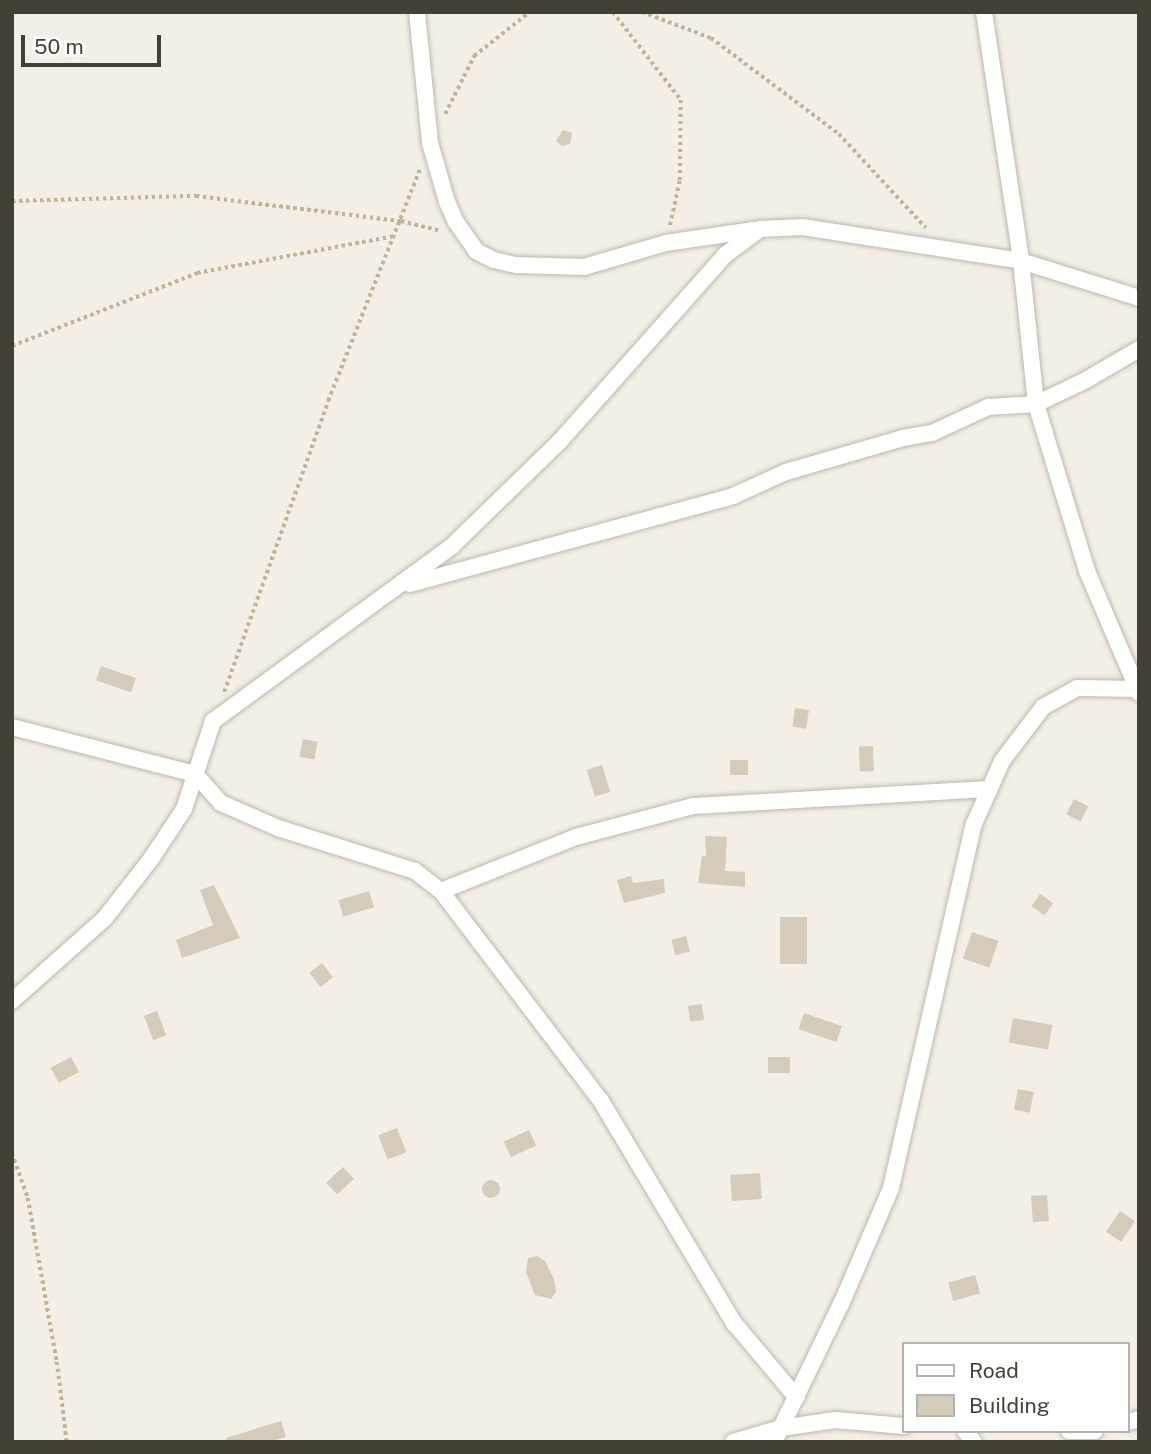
<!DOCTYPE html>
<style>
body{margin:0}
#map{position:relative;width:1151px;height:1454px;overflow:hidden;background:#f3efe6;font-family:"Public Sans",sans-serif}
div>[style]{position:absolute}
.building>*{inset:0;background:#d4cbbb;transform-origin:0 0}
.round{border-radius:50%}
.path>*{height:3.5px;margin-top:-1.75px;transform-origin:0;background:repeating-linear-gradient(90deg,#c0b39a 0 3.5px,transparent 0 7px)}
.roads{filter:drop-shadow(0 0 2px #beb7a9) drop-shadow(0 0 2px #beb7a9)}
.minor>*{height:16px;margin:-8px;padding:0 8px;transform-origin:8px;border-radius:8px;background:#fff}
span{translate:-50% -50%;white-space:nowrap;text-align:center;line-height:1.15;-webkit-text-stroke:6px #fff;paint-order:stroke}
.frame{position:absolute;inset:0;border:14px solid #454035;pointer-events:none}
.legend{position:absolute;left:902px;top:1342px;width:228px;height:91px;box-sizing:border-box;background:#fff;border:2px solid #b5b3ae;margin:0;padding:9px 12px;list-style:none;font-size:21px;color:#454035}
.legend li{display:flex;align-items:center;gap:14px;height:35px}
.legend b{width:35px;border:2px solid #b5b3ae}
.scale{position:absolute;left:21px;top:35px;width:140px;height:32px;box-sizing:border-box;border:4px solid #454035;border-top:0;padding-left:9px;font-size:21px;line-height:24px;white-space:nowrap;color:#454035;-webkit-text-stroke:5px #fff;paint-order:stroke}
</style>
<div id="map">
<div class="building">
<i style="clip-path:polygon(563px 130px,572px 133px,570px 144px,562px 146px,556px 141px)"></i>
<i style="left:101px;top:666px;width:37px;height:15px;rotate:19deg"></i>
<i style="left:795px;top:708px;width:14px;height:19px;rotate:8deg"></i>
<i style="left:303px;top:739px;width:15px;height:18px;rotate:11deg"></i>
<i style="left:873px;top:746px;width:25px;height:14px;rotate:88deg"></i>
<i style="left:730px;top:760px;width:18px;height:15px"></i>
<i style="left:602px;top:765px;width:28px;height:16px;rotate:73deg"></i>
<i style="left:1074px;top:799px;width:16px;height:17px;rotate:27deg"></i>
<i style="clip-path:polygon(705px 836px,727px 837px,725px 871px,745px 872px,745px 887px,698px 883px,702px 856px,706px 856px)"></i>
<i style="clip-path:polygon(631px 876px,633px 883px,664px 879px,665px 893px,624px 903px,617px 880px)"></i>
<i style="clip-path:polygon(214px 885px,240px 938px,182px 958px,176px 940px,213px 925px,200px 890px)"></i>
<i style="left:369px;top:891px;width:17px;height:32px;rotate:73deg"></i>
<i style="left:1040px;top:894px;width:16px;height:15px;rotate:35deg"></i>
<i style="left:780px;top:917px;width:27px;height:47px"></i>
<i style="left:972px;top:932px;width:28px;height:28px;rotate:19deg"></i>
<i style="left:686px;top:936px;width:16px;height:15px;rotate:76deg"></i>
<i style="left:322px;top:963px;width:18px;height:16px;rotate:52deg"></i>
<i style="left:702px;top:1004px;width:16px;height:14px;rotate:83deg"></i>
<i style="left:157px;top:1011px;width:26px;height:14px;rotate:69deg"></i>
<i style="left:804px;top:1013px;width:40px;height:17px;rotate:19deg"></i>
<i style="left:1013px;top:1018px;width:40px;height:25px;rotate:10deg"></i>
<i style="left:71px;top:1057px;width:17px;height:23px;rotate:62deg"></i>
<i style="left:768px;top:1057px;width:22px;height:16px"></i>
<i style="left:1018px;top:1089px;width:16px;height:21px;rotate:11deg"></i>
<i style="left:397px;top:1128px;width:26px;height:20px;rotate:69deg"></i>
<i style="left:529px;top:1130px;width:17px;height:28px;rotate:65deg"></i>
<i style="left:343px;top:1167px;width:16px;height:23px;rotate:47deg"></i>
<i style="left:760px;top:1173px;width:26px;height:30px;rotate:86deg"></i>
<i class="round" style="left:482px;top:1180px;width:18px;height:18px"></i>
<i style="left:1047px;top:1195px;width:26px;height:16px;rotate:86deg"></i>
<i style="left:1120px;top:1211px;width:18px;height:25px;rotate:34deg"></i>
<i style="clip-path:polygon(537px 1256px,545px 1261px,554px 1279px,556px 1292px,551px 1299px,535px 1295px,526px 1272px,528px 1258px)"></i>
<i style="left:975px;top:1275px;width:19px;height:28px;rotate:74deg"></i>
<i style="clip-path:polygon(281px 1421px,286px 1437px,269px 1442px,226px 1442px,226px 1438px)"></i>
</div>
<div class="path">
<i style="left:613px;top:12px;width:111px;rotate:52.3deg"></i>
<i style="left:681px;top:100px;width:81px;rotate:90.7deg"></i>
<i style="left:680px;top:181px;width:47px;rotate:102.3deg"></i>
<i style="left:642px;top:12px;width:74px;rotate:20.6deg"></i>
<i style="left:711px;top:38px;width:160px;rotate:36.9deg"></i>
<i style="left:839px;top:134px;width:128px;rotate:47.2deg"></i>
<i style="left:445px;top:114px;width:65px;rotate:-63.4deg"></i>
<i style="left:474px;top:56px;width:71px;rotate:-38.2deg"></i>
<i style="left:12px;top:201px;width:184px;rotate:-1.6deg"></i>
<i style="left:196px;top:196px;width:207px;rotate:7deg"></i>
<i style="left:401px;top:221px;width:41px;rotate:14deg"></i>
<i style="left:12px;top:346px;width:199px;rotate:-21.5deg"></i>
<i style="left:197px;top:273px;width:201px;rotate:-10.6deg"></i>
<i style="left:224px;top:692px;width:309px;rotate:-70.3deg"></i>
<i style="left:328px;top:401px;width:250px;rotate:-68.4deg"></i>
<i style="left:12px;top:1153px;width:48px;rotate:70.4deg"></i>
<i style="left:28px;top:1198px;width:167px;rotate:80deg"></i>
<i style="left:57px;top:1362px;width:81px;rotate:82.9deg"></i>
</div>
<div class="roads">
<div class="minor">
<i style="left:417px;top:12px;width:132px;rotate:84.3deg"></i>
<i style="left:430px;top:143px;width:61px;rotate:73.9deg"></i>
<i style="left:447px;top:202px;width:22px;rotate:66deg"></i>
<i style="left:456px;top:222px;width:35px;rotate:55deg"></i>
<i style="left:476px;top:251px;width:20px;rotate:27deg"></i>
<i style="left:494px;top:260px;width:23px;rotate:13deg"></i>
<i style="left:516px;top:265px;width:68px;rotate:1.7deg"></i>
<i style="left:584px;top:267px;width:85px;rotate:-16.3deg"></i>
<i style="left:666px;top:243px;width:89px;rotate:-8.4deg"></i>
<i style="left:984px;top:12px;width:252px;rotate:81.5deg"></i>
<i style="left:1021px;top:261px;width:144px;rotate:84deg"></i>
<i style="left:1036px;top:404px;width:175px;rotate:73deg"></i>
<i style="left:1087px;top:571px;width:133px;rotate:66.9deg"></i>
<i style="left:410px;top:584px;width:335px;rotate:-15.2deg"></i>
<i style="left:733px;top:496px;width:58px;rotate:-24.4deg"></i>
<i style="left:786px;top:472px;width:122px;rotate:-16.2deg"></i>
<i style="left:903px;top:438px;width:29px;rotate:-10deg"></i>
<i style="left:932px;top:433px;width:62px;rotate:-24.9deg"></i>
<i style="left:988px;top:407px;width:48px;rotate:-3.6deg"></i>
<i style="left:1036px;top:404px;width:55px;rotate:-25.6deg"></i>
<i style="left:1086px;top:380px;width:61px;rotate:-30.3deg"></i>
<i style="left:12px;top:727px;width:189px;rotate:14.4deg"></i>
<i style="left:195px;top:774px;width:39px;rotate:48deg"></i>
<i style="left:221px;top:803px;width:62px;rotate:23.7deg"></i>
<i style="left:278px;top:828px;width:144px;rotate:17.4deg"></i>
<i style="left:415px;top:871px;width:33px;rotate:38deg"></i>
<i style="left:441px;top:891px;width:264px;rotate:52.7deg"></i>
<i style="left:601px;top:1101px;width:259px;rotate:59.1deg"></i>
<i style="left:734px;top:1323px;width:97px;rotate:50deg"></i>
<i style="left:441px;top:891px;width:145px;rotate:-21.8deg"></i>
<i style="left:576px;top:837px;width:121px;rotate:-14.8deg"></i>
<i style="left:693px;top:806px;width:296px;rotate:-3.3deg"></i>
<i style="left:12px;top:1001px;width:125px;rotate:-41.7deg"></i>
<i style="left:105px;top:918px;width:75px;rotate:-52.1deg"></i>
<i style="left:151px;top:859px;width:60px;rotate:-56.6deg"></i>
<i style="left:184px;top:809px;width:93px;rotate:-71.8deg"></i>
<i style="left:213px;top:721px;width:296px;rotate:-36.2deg"></i>
<i style="left:452px;top:546px;width:151px;rotate:-44.2deg"></i>
<i style="left:560px;top:441px;width:249px;rotate:-48.4deg"></i>
<i style="left:725px;top:255px;width:44px;rotate:-36.6deg"></i>
<i style="left:760px;top:229px;width:42px;rotate:-2.7deg"></i>
<i style="left:802px;top:227px;width:222px;rotate:8.8deg"></i>
<i style="left:1021px;top:261px;width:124px;rotate:17.4deg"></i>
<i style="left:1128px;top:1422px;width:11px;rotate:-15deg"></i>
<i style="left:965px;top:1431px;width:14px;rotate:51deg"></i>
<i style="left:1069px;top:1431px;width:26px"></i>
<i style="left:733px;top:1442px;width:50px;rotate:-16.3deg"></i>
<i style="left:781px;top:1428px;width:55px;rotate:-8.4deg"></i>
<i style="left:835px;top:1420px;width:69px;rotate:5deg"></i>
<i style="left:774px;top:1442px;width:156px;rotate:-64.1deg"></i>
<i style="left:842px;top:1302px;width:124px;rotate:-66.7deg"></i>
<i style="left:891px;top:1188px;width:373px;rotate:-77.2deg"></i>
<i style="left:974px;top:824px;width:69px;rotate:-66deg"></i>
<i style="left:1002px;top:761px;width:68px;rotate:-52.8deg"></i>
<i style="left:1043px;top:707px;width:39px;rotate:-29deg"></i>
<i style="left:1077px;top:688px;width:62px;rotate:0.9deg"></i>
</div>
</div>
<div class="frame"></div>
<ul class="legend">
<li><b style="height:9px;background:#fff"></b>Road</li>
<li><b style="height:19px;background:#d4cbbb"></b>Building</li>
</ul>
<div class="scale">50 m</div>
</div>
